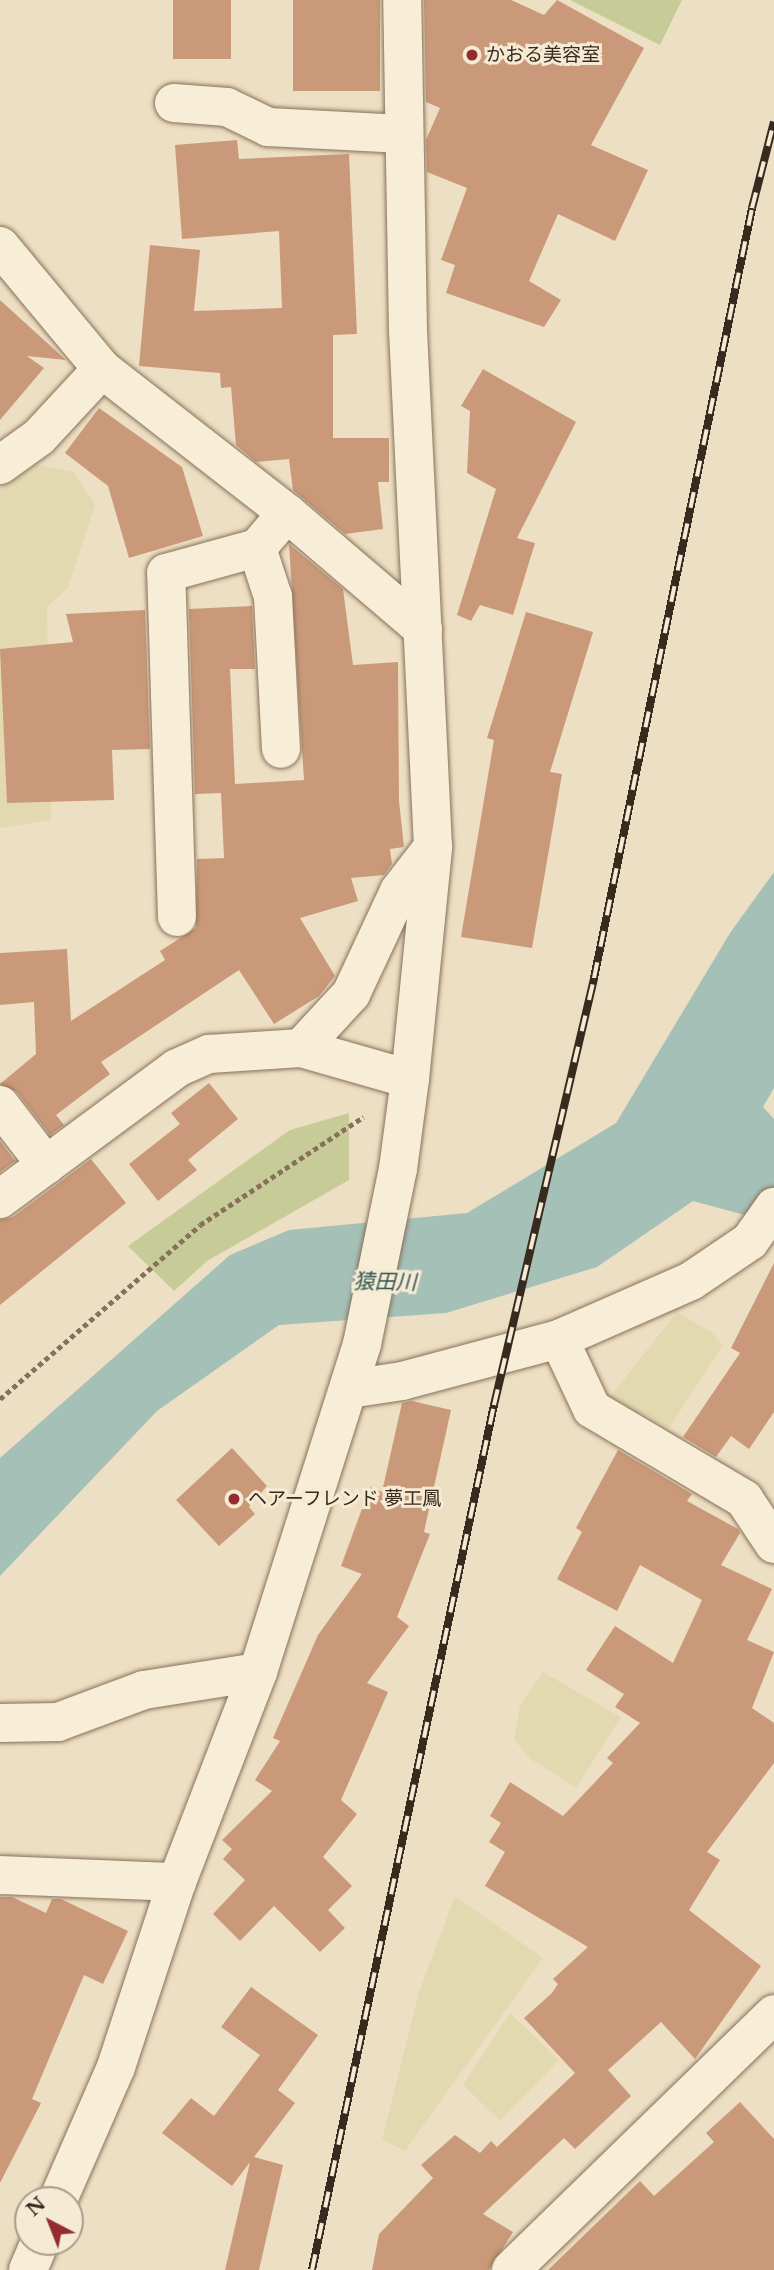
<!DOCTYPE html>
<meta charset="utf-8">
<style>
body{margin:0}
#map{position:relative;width:774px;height:2270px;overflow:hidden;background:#eddfc3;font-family:"Libre Baskerville","Noto Sans JP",serif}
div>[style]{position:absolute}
.farmland>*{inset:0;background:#e3d9b1}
.green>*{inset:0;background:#c6cb97}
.water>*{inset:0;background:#a5c0b7}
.building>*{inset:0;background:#ca997a;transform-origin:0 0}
.path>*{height:4.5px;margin-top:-2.25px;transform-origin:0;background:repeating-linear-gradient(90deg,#87715a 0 5px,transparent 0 8.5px)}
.roads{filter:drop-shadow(0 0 2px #87715a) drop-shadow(0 0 2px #87715a)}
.street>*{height:38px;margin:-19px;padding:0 19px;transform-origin:19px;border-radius:19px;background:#f8edd6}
.secondary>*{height:38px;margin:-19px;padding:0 19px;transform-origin:19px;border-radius:19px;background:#f8edd6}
.rail>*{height:8px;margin-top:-4px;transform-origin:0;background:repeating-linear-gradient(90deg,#f5ead3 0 16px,#372a1e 0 32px);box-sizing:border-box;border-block:2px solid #372a1e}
.dots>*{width:19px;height:19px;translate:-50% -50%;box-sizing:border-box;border:4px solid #f5ead3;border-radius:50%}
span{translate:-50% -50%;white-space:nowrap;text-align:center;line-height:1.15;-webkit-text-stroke:6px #f5ead3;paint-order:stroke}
.poi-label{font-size:19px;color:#372a1e}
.left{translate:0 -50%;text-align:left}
.water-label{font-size:21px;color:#2e5753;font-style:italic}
.north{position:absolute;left:14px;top:2186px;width:70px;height:70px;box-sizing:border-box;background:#f5ead3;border:2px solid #a99d8b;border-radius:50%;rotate:318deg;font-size:19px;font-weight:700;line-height:28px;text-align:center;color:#372a1e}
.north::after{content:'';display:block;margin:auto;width:24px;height:32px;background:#952c30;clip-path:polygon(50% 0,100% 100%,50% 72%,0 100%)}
</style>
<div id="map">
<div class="farmland">
<i style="clip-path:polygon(37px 465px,74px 472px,95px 505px,68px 588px,47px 607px,51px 820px,0 828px,0 488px)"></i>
<i style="clip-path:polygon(677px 1312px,711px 1332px,723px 1345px,669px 1428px,610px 1397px)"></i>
<i style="clip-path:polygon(543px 1672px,621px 1717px,576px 1788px,531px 1759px,514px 1740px,520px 1705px)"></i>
<i style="clip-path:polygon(455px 1896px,543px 1958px,405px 2151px,382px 2140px,419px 1992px)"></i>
<i style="clip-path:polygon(510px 2013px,559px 2060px,500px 2121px,463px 2085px)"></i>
</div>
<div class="green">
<i style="clip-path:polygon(570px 0,682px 0,660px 45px)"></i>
<i style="clip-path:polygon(349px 1113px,349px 1180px,207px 1261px,174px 1291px,128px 1246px,290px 1130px)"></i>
</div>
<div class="water">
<i style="clip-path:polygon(774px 872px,774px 1088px,763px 1107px,774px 1119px,774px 1223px,693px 1201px,597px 1267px,446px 1313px,279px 1325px,157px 1411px,0 1576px,0 1458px,230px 1255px,289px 1230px,467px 1213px,616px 1123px,730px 933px)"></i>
</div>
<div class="building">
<i style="left:173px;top:0;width:58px;height:59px"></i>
<i style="left:293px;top:0;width:87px;height:91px"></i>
<i style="clip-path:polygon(424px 0,511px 0,544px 15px,557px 0,644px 48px,591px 145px,648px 170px,615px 241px,558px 214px,529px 281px,561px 300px,544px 327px,446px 293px,455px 265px,441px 260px,467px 188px,427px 172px,426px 140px,440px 108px,426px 102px)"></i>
<i style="clip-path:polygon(237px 140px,239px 159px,349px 154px,357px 334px,333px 335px,333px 438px,389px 438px,389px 482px,378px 482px,383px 529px,345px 534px,293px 490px,289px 459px,256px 462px,236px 445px,231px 387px,221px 388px,220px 373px,139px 366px,150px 245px,200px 250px,194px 311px,282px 308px,279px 231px,182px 239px,175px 145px)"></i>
<i style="clip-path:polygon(0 300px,66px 360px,27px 356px,44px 368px,0 420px)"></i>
<i style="clip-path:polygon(483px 369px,576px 422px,517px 538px,535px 543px,513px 615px,480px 605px,471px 621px,457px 615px,496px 489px,467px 473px,470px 411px,461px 406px)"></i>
<i style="clip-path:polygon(99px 408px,182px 467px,203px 536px,129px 558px,108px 486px,65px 453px)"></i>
<i style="clip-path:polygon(289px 544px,343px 589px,353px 665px,398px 662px,399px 801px,404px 847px,390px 849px,392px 864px,384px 875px,351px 878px,358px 901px,300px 918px,335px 976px,319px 996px,274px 1024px,239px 970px,101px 1062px,110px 1074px,56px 1115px,64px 1125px,50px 1135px,17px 1092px,0 1084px,36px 1054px,34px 1002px,0 1005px,0 953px,67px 949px,71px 1021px,165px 960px,160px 951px,196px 928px,197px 859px,224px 858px,221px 793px,195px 794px,189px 609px,252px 606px,255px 669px,230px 669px,235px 784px,304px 780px)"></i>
<i style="clip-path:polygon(145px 610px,150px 749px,112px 750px,114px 800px,7px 803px,0 649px,73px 642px,66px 614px)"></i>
<i style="clip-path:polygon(526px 612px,593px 632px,550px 772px,562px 774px,532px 948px,461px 937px,494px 740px,487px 738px)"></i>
<i style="clip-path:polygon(209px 1083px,238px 1119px,188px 1160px,197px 1170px,158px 1201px,129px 1164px,180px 1124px,171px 1113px)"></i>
<i style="clip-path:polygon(0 1141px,15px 1161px,0 1172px)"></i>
<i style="clip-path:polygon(91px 1159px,126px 1203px,0 1305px,0 1220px,13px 1217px)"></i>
<i style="clip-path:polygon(774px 1263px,774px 1412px,749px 1449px,731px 1436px,716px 1457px,683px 1437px,740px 1353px,731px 1348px)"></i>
<i style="clip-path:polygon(412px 1401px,451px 1410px,424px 1532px,430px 1534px,397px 1617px,409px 1626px,367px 1683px,388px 1692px,341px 1800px,357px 1814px,323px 1857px,352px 1886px,328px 1910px,345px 1928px,320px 1952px,274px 1906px,240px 1941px,213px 1914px,245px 1880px,223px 1859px,232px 1849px,222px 1840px,272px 1791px,255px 1780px,280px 1741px,273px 1738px,318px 1635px,362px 1574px,341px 1566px,370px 1487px,382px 1492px,402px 1403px)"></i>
<i style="clip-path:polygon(232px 1448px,267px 1486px,249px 1507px,255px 1514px,219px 1546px,176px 1500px)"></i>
<i style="clip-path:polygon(618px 1450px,692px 1494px,687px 1501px,738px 1529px,740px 1533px,721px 1565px,772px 1589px,747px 1640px,774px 1652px,752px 1708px,774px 1723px,774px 1763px,707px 1852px,720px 1860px,689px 1910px,761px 1966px,695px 2059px,661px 2022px,608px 2070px,631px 2096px,575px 2149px,564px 2138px,483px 2214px,513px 2232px,489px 2270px,372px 2270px,379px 2234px,433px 2178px,421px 2165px,455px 2135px,480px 2153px,491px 2141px,497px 2147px,575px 2073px,524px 2018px,552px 1993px,558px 1984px,553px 1979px,588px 1947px,485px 1886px,505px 1852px,489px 1842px,501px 1823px,490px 1816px,510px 1782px,563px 1816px,613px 1763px,607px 1758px,640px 1723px,615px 1707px,624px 1694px,586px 1670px,615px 1626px,673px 1663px,702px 1600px,640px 1565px,617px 1611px,557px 1579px,582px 1532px,576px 1528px)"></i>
<i style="clip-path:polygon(0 1897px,12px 1897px,46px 1913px,52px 1899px,61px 1899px,128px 1931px,103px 1984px,84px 1975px,32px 2099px,41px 2103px,0 2183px)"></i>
<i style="clip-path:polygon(251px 1987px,318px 2035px,278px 2090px,295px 2103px,254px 2157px,283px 2165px,259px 2270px,225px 2270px,250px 2162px,232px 2186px,162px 2133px,191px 2098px,214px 2116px,260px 2055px,221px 2027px)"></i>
<i style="clip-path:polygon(740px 2102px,774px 2139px,774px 2270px,548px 2270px,640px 2181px,654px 2196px,714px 2142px,706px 2133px)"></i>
</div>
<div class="path">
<i style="left:0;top:1399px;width:265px;rotate:-41deg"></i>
<i style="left:200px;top:1225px;width:196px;rotate:-33.5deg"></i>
</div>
<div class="roads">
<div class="street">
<i style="left:174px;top:103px;width:53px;rotate:4.3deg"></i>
<i style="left:227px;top:107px;width:46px;rotate:26deg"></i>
<i style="left:268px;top:127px;width:135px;rotate:3deg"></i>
<i style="left:0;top:246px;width:160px;rotate:50.3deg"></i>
<i style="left:102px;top:369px;width:234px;rotate:37.9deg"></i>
<i style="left:287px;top:513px;width:179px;rotate:40.5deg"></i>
<i style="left:0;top:465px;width:48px;rotate:-35.7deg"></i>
<i style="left:39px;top:437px;width:93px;rotate:-47.2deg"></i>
<i style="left:257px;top:548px;width:52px;rotate:71.9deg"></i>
<i style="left:273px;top:597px;width:152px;rotate:87deg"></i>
<i style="left:177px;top:917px;width:344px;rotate:-91.8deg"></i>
<i style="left:166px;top:573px;width:94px;rotate:-15.4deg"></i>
<i style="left:257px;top:548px;width:46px;rotate:-49.4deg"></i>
<i style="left:301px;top:1048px;width:113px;rotate:15.9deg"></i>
<i style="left:410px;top:1079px;width:233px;rotate:-84.3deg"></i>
<i style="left:433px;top:847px;width:517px;rotate:-92.77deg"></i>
<i style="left:408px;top:331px;width:331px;rotate:-91deg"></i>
<i style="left:0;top:1105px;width:76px;rotate:52.5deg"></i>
<i style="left:0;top:1199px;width:220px;rotate:-36.5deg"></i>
<i style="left:177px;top:1068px;width:35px;rotate:-24deg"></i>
<i style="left:209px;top:1054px;width:92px;rotate:-3.7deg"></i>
<i style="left:301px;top:1048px;width:74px;rotate:-47.2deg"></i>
<i style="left:351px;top:994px;width:114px;rotate:-65deg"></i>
<i style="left:399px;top:891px;width:56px;rotate:-52.3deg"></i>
<i style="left:559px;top:1339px;width:77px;rotate:64.8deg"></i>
<i style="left:592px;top:1409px;width:177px;rotate:30.6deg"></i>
<i style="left:744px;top:1499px;width:54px;rotate:56.3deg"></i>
<i style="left:349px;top:1389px;width:54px;rotate:-8.6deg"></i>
<i style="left:402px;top:1381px;width:163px;rotate:-15deg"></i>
<i style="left:559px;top:1339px;width:144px;rotate:-23.7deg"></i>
<i style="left:691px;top:1281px;width:71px;rotate:-34.1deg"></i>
<i style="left:750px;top:1241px;width:42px;rotate:-54.8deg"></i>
<i style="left:0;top:1723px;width:58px;rotate:-1deg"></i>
<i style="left:58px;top:1722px;width:92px;rotate:-20.4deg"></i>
<i style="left:144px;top:1690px;width:115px;rotate:-9deg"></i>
<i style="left:58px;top:2200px;width:145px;rotate:-66.4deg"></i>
<i style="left:116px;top:2067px;width:195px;rotate:-71.8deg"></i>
<i style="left:28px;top:2270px;width:30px;rotate:-67deg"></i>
<i style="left:511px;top:2270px;width:367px;rotate:-44.2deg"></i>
</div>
<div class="secondary">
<i style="left:0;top:1875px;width:177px;rotate:2.3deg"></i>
<i style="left:177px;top:1882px;width:225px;rotate:-68.9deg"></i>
<i style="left:258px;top:1672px;width:344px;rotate:-72.4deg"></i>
<i style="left:362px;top:1344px;width:179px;rotate:-78.4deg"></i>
<i style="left:398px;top:1169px;width:91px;rotate:-82.4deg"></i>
</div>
</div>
<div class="rail">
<i style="left:312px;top:2270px;width:884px;rotate:-78.12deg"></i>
<i style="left:494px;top:1405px;width:439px;rotate:-76.8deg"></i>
<i style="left:594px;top:978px;width:786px;rotate:-78.4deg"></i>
<i style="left:752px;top:208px;width:89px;rotate:-75.7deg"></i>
</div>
<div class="dots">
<i style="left:472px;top:55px;background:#952c30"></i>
<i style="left:234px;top:1499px;background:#952c30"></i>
</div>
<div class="poi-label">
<span class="left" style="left:486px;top:55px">かおる美容室</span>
<span class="left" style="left:248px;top:1499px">ヘアーフレンド 夢工鳳</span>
</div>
<div class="water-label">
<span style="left:385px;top:1282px;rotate:1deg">猿田川</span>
</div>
<div class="north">N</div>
</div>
